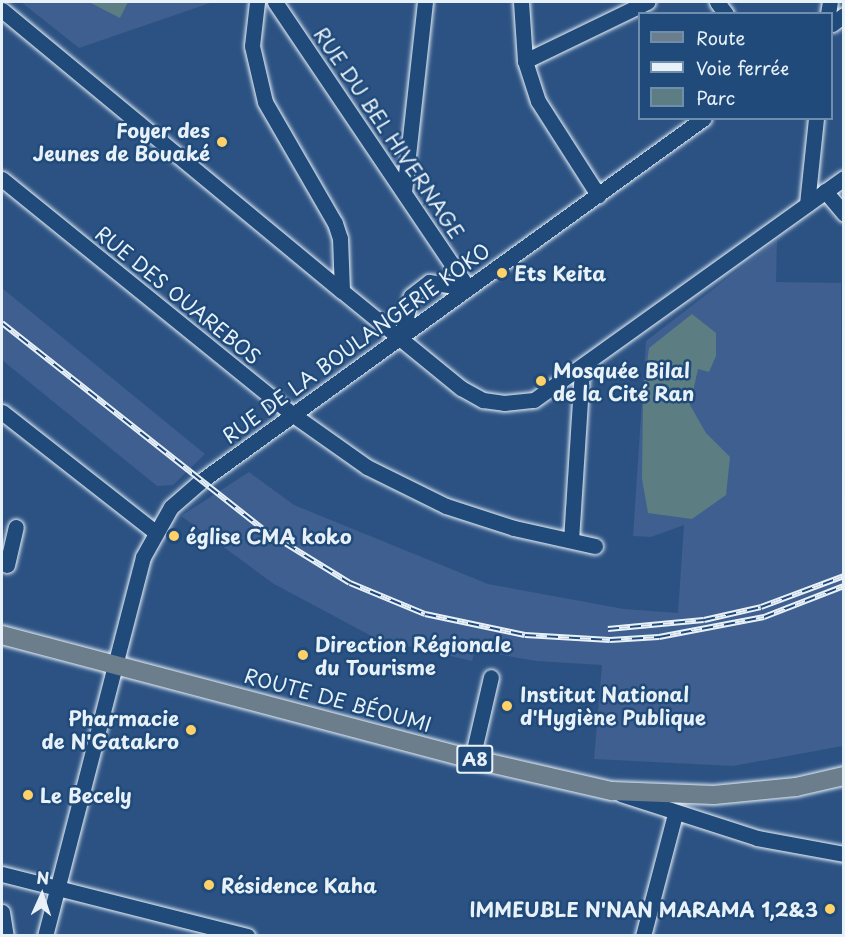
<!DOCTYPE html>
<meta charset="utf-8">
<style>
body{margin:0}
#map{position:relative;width:845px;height:937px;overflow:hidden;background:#2c5283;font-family:"Playpen Sans",sans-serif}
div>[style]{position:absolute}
.built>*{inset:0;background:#3e5f8f}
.green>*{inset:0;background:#5c7e83}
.roads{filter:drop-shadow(0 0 2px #e8f1f8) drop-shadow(0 0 2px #e8f1f8)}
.minor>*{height:15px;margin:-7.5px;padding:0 7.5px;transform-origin:7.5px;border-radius:7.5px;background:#1f4a7a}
.major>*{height:18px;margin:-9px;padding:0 9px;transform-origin:9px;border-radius:9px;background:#6c7d8b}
.rail>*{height:6px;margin-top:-3px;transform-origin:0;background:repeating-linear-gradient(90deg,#1f4a7a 0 11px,#e8f1f8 0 22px);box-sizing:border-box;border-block:2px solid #e8f1f8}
.dots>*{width:16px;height:16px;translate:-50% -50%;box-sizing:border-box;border:3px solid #1f4a7a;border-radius:50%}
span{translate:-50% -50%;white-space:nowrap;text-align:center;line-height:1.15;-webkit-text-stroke:5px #1f4a7a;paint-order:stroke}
.shield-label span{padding:2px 4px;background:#1f4a7a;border:2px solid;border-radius:4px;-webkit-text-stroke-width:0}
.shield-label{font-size:18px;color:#e8f1f8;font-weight:700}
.poi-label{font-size:20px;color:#e8f1f8;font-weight:700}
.right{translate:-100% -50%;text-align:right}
.left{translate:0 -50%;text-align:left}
.street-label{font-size:20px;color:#e8f1f8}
.frame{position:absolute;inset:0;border:3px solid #e8f1f8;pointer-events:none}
.legend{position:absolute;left:638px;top:12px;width:195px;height:108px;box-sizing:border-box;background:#1f4a7a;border:2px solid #6f8dac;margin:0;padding:8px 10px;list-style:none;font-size:18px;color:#e8f1f8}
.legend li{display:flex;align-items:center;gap:12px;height:30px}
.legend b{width:30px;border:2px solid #6f8dac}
.north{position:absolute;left:12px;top:865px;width:60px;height:60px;-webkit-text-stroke:4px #1f4a7a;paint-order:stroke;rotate:3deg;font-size:16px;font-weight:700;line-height:24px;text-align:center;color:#e8f1f8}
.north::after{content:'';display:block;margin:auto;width:21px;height:27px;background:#e8f1f8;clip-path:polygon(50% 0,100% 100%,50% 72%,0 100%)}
</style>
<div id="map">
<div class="built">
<i style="clip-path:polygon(21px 2px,213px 2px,79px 48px)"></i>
<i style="clip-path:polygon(777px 240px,776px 282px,841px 283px,843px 746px,733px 766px,594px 759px,602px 665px,536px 661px,475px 650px,472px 661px,377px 639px,274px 584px,181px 516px,249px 472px,294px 505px,488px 584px,624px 609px,678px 613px,684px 525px,651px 537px,633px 536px,646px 341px)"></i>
<i style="clip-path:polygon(2px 288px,178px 432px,205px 454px,173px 485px,157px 486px,2px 360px)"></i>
</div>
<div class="green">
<i style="clip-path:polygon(89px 2px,128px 2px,120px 18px)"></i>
<i style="clip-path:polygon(692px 314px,716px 333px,716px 356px,709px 372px,698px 369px,690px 405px,706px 433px,730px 457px,726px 495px,692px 519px,648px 513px,642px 479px,643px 393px,649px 348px)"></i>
</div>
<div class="roads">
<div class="minor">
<i style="left:257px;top:2px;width:44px;rotate:96.5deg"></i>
<i style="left:252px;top:46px;width:57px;rotate:76.9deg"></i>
<i style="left:265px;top:102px;width:140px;rotate:60deg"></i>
<i style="left:335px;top:223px;width:16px;rotate:72deg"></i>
<i style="left:340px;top:238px;width:53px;rotate:87.8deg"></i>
<i style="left:275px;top:2px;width:345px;rotate:56deg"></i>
<i style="left:521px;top:2px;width:59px;rotate:86.1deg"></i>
<i style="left:525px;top:61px;width:42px;rotate:72deg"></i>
<i style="left:538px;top:101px;width:112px;rotate:57.4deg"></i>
<i style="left:717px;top:2px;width:15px;rotate:53deg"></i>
<i style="left:2px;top:10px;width:441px;rotate:39.6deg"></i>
<i style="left:342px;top:291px;width:154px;rotate:39.2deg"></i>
<i style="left:461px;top:388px;width:25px;rotate:29deg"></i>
<i style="left:483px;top:400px;width:21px;rotate:8deg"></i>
<i style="left:504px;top:403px;width:30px;rotate:-6deg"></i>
<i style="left:534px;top:400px;width:381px;rotate:-35.6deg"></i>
<i style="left:828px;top:14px;width:12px;rotate:-81deg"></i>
<i style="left:832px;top:24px;width:15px;rotate:-37deg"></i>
<i style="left:525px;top:61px;width:136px;rotate:-25.8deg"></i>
<i style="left:2px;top:179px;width:373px;rotate:39deg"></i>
<i style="left:292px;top:414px;width:92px;rotate:35.2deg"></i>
<i style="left:367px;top:467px;width:88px;rotate:26.3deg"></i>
<i style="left:446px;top:506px;width:71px;rotate:17.9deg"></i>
<i style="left:514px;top:528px;width:83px;rotate:12.5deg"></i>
<i style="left:825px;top:191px;width:30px;rotate:50deg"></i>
<i style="left:404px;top:192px;width:191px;rotate:-83.7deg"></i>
<i style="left:807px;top:204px;width:86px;rotate:-84deg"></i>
<i style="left:401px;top:338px;width:43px;rotate:-76.6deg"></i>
<i style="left:411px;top:296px;width:23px;rotate:-38deg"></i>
<i style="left:429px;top:282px;width:39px;rotate:9deg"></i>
<i style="left:2px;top:412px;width:194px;rotate:38.1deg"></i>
<i style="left:571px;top:540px;width:171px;rotate:-86.3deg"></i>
<i style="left:7px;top:565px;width:39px;rotate:-77deg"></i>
<i style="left:472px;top:759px;width:84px;rotate:-77deg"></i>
<i style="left:621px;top:794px;width:143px;rotate:17.9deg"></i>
<i style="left:757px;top:838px;width:88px;rotate:10.4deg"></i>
<i style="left:2px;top:874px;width:253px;rotate:14.2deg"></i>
<i style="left:2px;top:912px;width:24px;rotate:81deg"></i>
<i style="left:45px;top:936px;width:391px;rotate:-75.5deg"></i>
<i style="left:143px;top:557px;width:57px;rotate:-60.8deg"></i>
<i style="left:171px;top:507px;width:40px;rotate:-41deg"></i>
<i style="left:201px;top:481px;width:620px;rotate:-35.82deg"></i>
<i style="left:643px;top:936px;width:126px;rotate:-75.3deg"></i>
</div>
<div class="major">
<i style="left:2px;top:635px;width:486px;rotate:14.8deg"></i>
<i style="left:472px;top:759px;width:144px;rotate:12.9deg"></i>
<i style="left:612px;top:791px;width:102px;rotate:2.2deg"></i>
<i style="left:714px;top:795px;width:82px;rotate:-5.6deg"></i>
<i style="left:796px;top:787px;width:49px;rotate:-12.9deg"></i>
</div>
</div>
<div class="rail">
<i style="left:2px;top:323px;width:337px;rotate:38.3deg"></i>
<i style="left:267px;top:532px;width:97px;rotate:31.6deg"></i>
<i style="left:350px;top:583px;width:81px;rotate:22.5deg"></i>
<i style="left:425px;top:614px;width:102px;rotate:11.9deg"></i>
<i style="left:525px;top:635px;width:85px;rotate:3.4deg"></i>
<i style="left:610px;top:640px;width:49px;rotate:-3.5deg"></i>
<i style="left:659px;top:637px;width:107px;rotate:-10.8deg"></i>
<i style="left:764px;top:617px;width:86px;rotate:-21.2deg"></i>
<i style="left:608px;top:629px;width:96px;rotate:-5.4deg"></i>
<i style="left:704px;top:620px;width:58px;rotate:-12.8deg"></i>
<i style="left:761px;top:607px;width:89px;rotate:-20.5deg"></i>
</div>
<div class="dots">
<i style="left:222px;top:142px;background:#ffd166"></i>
<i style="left:502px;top:273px;background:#ffd166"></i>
<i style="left:541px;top:381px;background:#ffd166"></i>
<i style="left:174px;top:536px;background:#ffd166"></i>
<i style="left:303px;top:655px;background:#ffd166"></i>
<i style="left:507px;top:706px;background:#ffd166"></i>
<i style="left:191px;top:730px;background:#ffd166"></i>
<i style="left:28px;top:795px;background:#ffd166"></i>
<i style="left:209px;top:885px;background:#ffd166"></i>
<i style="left:830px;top:909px;background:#ffd166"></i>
</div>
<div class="shield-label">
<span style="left:475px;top:759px">A8</span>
</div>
<div class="poi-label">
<span class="right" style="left:210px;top:142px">Foyer des<br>Jeunes de Bouaké</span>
<span class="left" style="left:514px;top:273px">Ets Keita</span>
<span class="left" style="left:553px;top:382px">Mosquée Bilal<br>de la Cité Ran</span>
<span class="left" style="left:186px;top:536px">église CMA koko</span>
<span class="left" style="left:315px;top:656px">Direction Régionale<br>du Tourisme</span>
<span class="left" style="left:520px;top:706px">Institut National<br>d'Hygiène Publique</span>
<span class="right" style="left:179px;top:730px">Pharmacie<br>de N'Gatakro</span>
<span class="left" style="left:40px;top:795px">Le Becely</span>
<span class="left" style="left:221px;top:885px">Résidence Kaha</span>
<span class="right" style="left:818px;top:909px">IMMEUBLE N'NAN MARAMA 1,2&amp;3</span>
</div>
<div class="street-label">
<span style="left:389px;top:133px;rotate:56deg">RUE DU BEL HIVERNAGE</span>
<span style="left:178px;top:295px;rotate:39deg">RUE DES OUAREBOS</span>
<span style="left:356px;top:343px;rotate:-36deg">RUE DE LA BOULANGERIE KOKO</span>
<span style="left:338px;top:700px;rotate:15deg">ROUTE DE BÉOUMI</span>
</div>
<div class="frame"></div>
<ul class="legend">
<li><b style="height:8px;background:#6c7d8b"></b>Route</li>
<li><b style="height:8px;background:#e8f1f8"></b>Voie ferrée</li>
<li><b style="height:16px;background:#5c7e83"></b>Parc</li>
</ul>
<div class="north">N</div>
</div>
